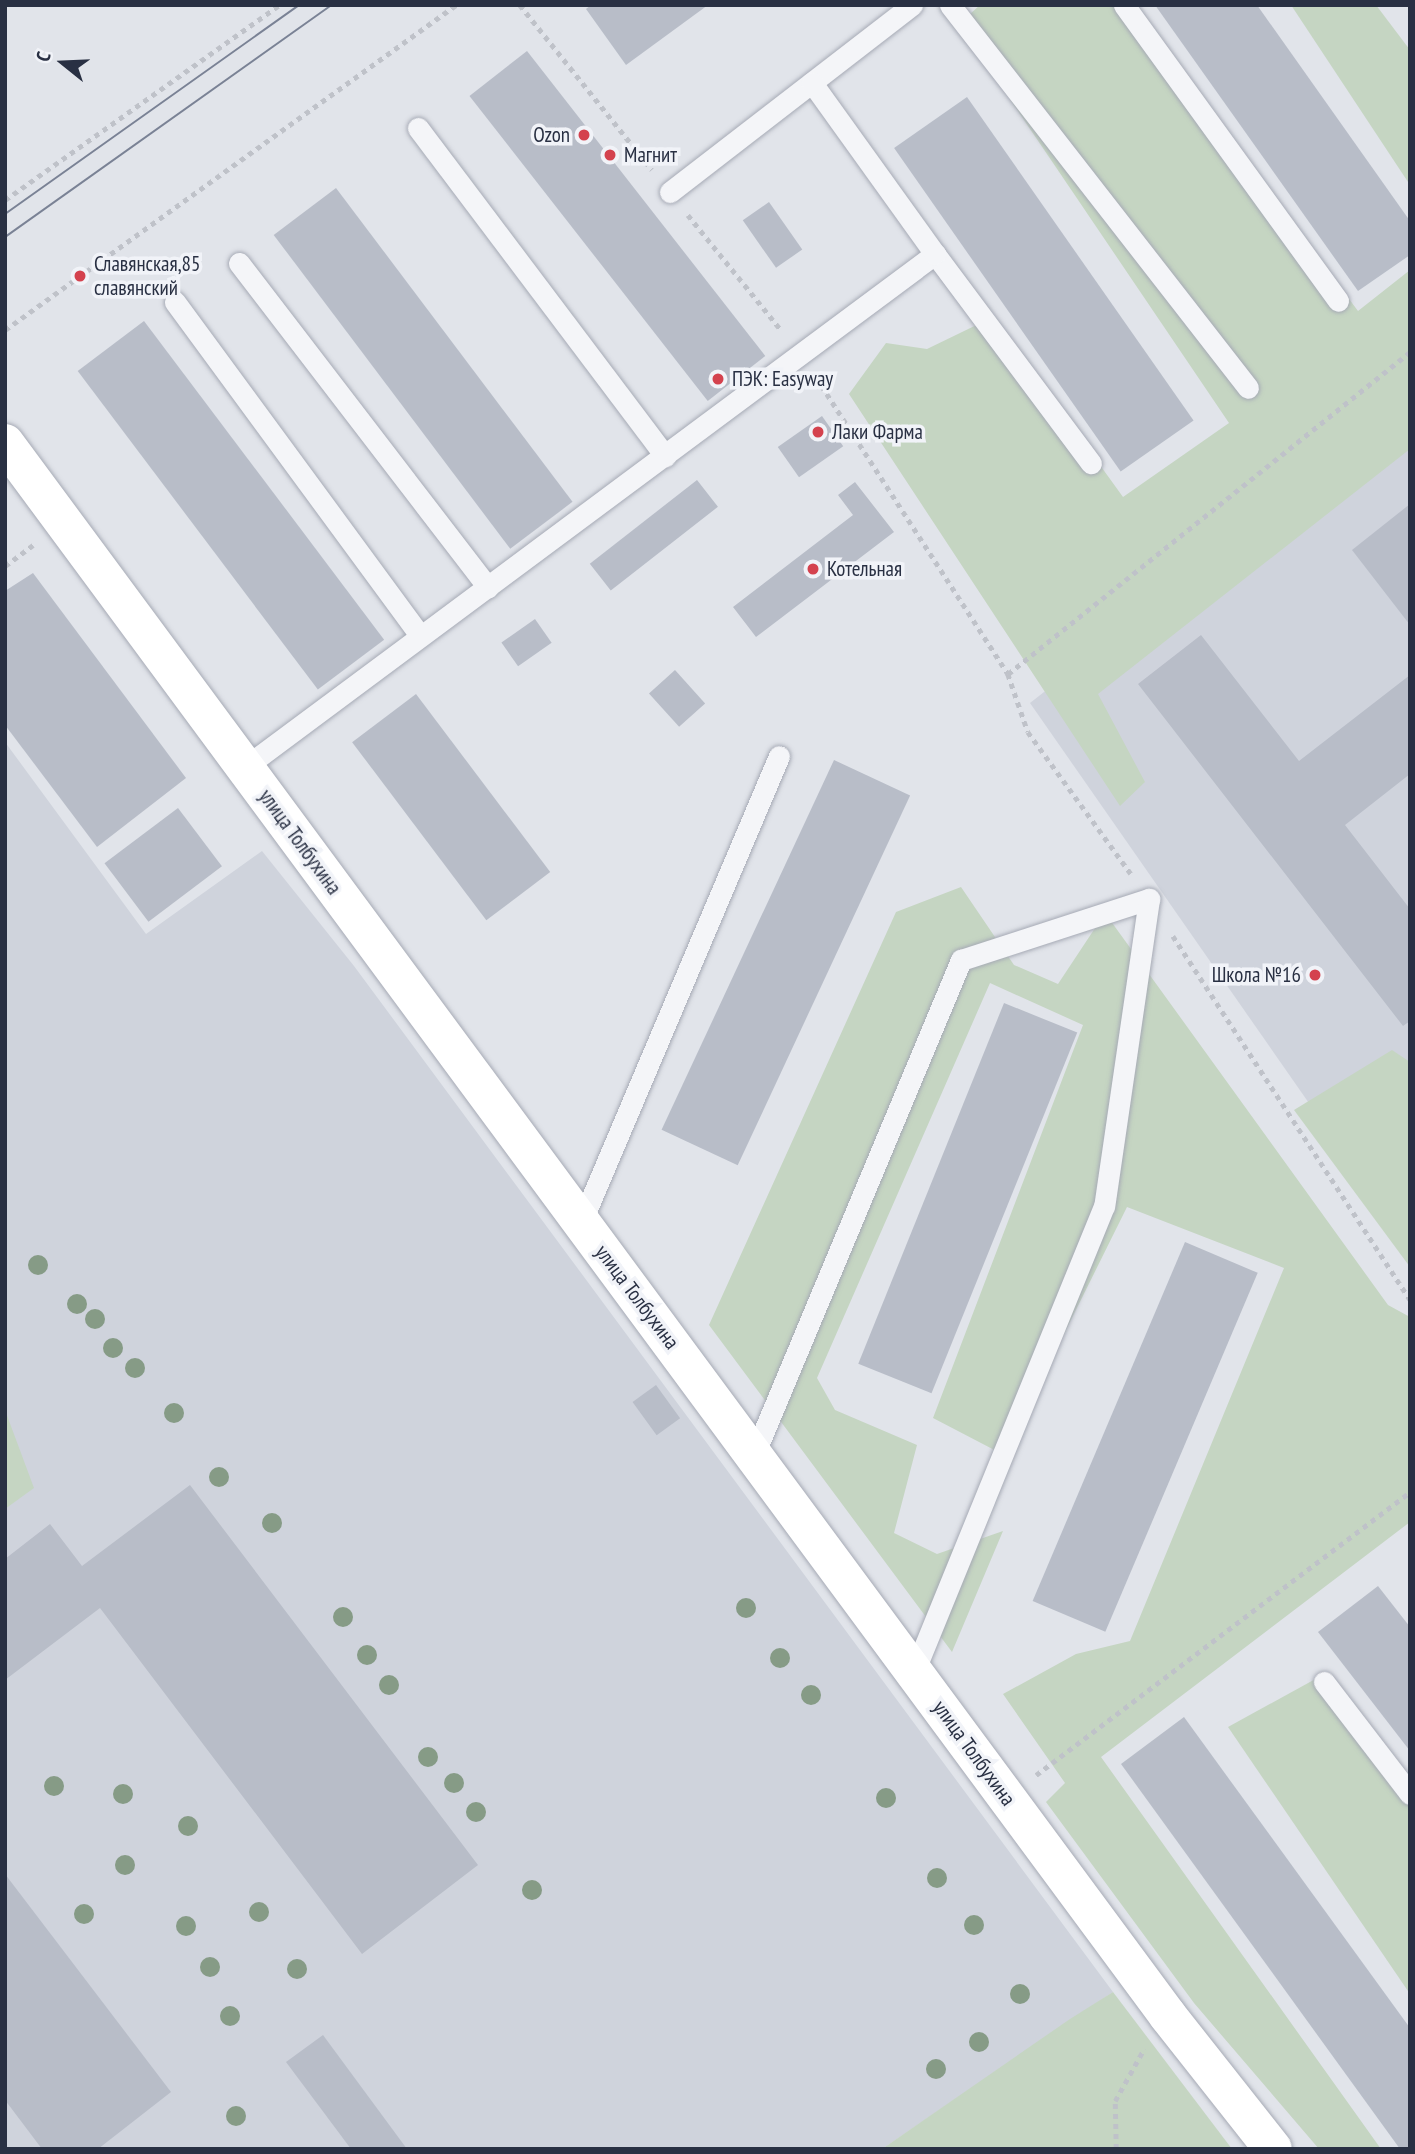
<!DOCTYPE html>
<meta charset="utf-8">
<style>
body{margin:0}
#map{position:relative;width:1415px;height:2154px;overflow:hidden;background:#e1e4ea;font-family:"PT Sans Narrow",sans-serif}
div>[style]{position:absolute}
.built>*{inset:0;background:#cfd3dc}
.green>*{inset:0;background:#c5d5c2}
.building>*{inset:0;background:#b8bdc8;transform-origin:0 0}
.path>*{height:4.5px;margin-top:-2.25px;transform-origin:0;background:repeating-linear-gradient(90deg,#bfc2c9 0 5px,transparent 0 10px)}
.roads{filter:drop-shadow(0 0 2px #a6aab5) drop-shadow(0 0 2px #a6aab5)}
.lane>*{height:21px;margin:-10.5px;padding:0 10.5px;transform-origin:10.5px;border-radius:10.5px;background:#f4f5f8}
.secondary>*{height:38px;margin:-19px;padding:0 19px;transform-origin:19px;border-radius:19px;background:#fff}
.tram>*{height:2px;margin:-1px;padding:0 1px;transform-origin:1px;border-radius:1px;background:#7a8295}
.trees>*{width:20px;height:20px;margin:-10px;border-radius:50%;background:#869b86}
.dots>*{width:19px;height:19px;translate:-50% -50%;box-sizing:border-box;border:4px solid #f1f3f8;border-radius:50%}
span{translate:-50% -50%;white-space:nowrap;text-align:center;line-height:1.15;-webkit-text-stroke:7px #f1f3f8;paint-order:stroke}
.poi-label{font-size:21px;color:#293043}
.right{translate:-100% -50%;text-align:right}
.left{translate:0 -50%;text-align:left}
.street-label{font-size:21px;color:#293043}
.frame{position:absolute;inset:0;border:7px solid #293043;pointer-events:none}
.north{position:absolute;left:28px;top:28px;width:70px;height:70px;-webkit-text-stroke:5px #f1f3f8;paint-order:stroke;rotate:288deg;font-size:19px;font-weight:700;line-height:28px;text-align:center;color:#293043}
.north::after{content:'';display:block;margin:auto;width:24px;height:32px;background:#293043;clip-path:polygon(50% 0,100% 100%,50% 72%,0 100%)}
</style>
<div id="map">
<div class="built">
<i style="clip-path:polygon(1410px 405px,1410px 1248px,1030px 703px)"></i>
<i style="clip-path:polygon(5px 742px,146px 934px,262px 851px,354px 966px,1113px 1992px,882px 2149px,5px 2149px)"></i>
</div>
<div class="green">
<i style="clip-path:polygon(980px 5px,1130px 5px,1358px 311px,1410px 270px,1410px 449px,1098px 694px,1145px 782px,1120px 806px,849px 394px,886px 343px,927px 349px,993px 317px,1123px 497px,1229px 423px,959px 24px)"></i>
<i style="clip-path:polygon(1291px 5px,1376px 5px,1410px 50px,1410px 185px)"></i>
<i style="clip-path:polygon(961px 887px,1014px 965px,1058px 984px,1105px 913px,1388px 1305px,1410px 1317px,1410px 1522px,1101px 1757px,1381px 2149px,1319px 2149px,1194px 2003px,1046px 1802px,1065px 1783px,1003px 1694px,1076px 1654px,1130px 1641px,1284px 1268px,1127px 1207px,1004px 1455px,933px 1418px,1083px 1025px,990px 983px,817px 1378px,835px 1410px,917px 1445px,894px 1533px,937px 1554px,1003px 1531px,952px 1652px,709px 1325px,896px 912px)"></i>
<i style="clip-path:polygon(1392px 1050px,1410px 1062px,1410px 1267px,1294px 1110px)"></i>
<i style="clip-path:polygon(5px 1410px,34px 1488px,5px 1509px)"></i>
<i style="clip-path:polygon(1319px 1677px,1410px 1792px,1410px 1994px,1228px 1727px)"></i>
<i style="clip-path:polygon(1113px 1992px,1232px 2149px,882px 2149px,1070px 2019px)"></i>
</div>
<div class="building">
<i style="clip-path:polygon(591px 5px,708px 5px,626px 65px,586px 9px)"></i>
<i style="clip-path:polygon(1155px 5px,1257px 5px,1410px 221px,1410px 255px,1358px 291px)"></i>
<i style="left:527px;top:51px;width:387px;height:73px;rotate:52deg"></i>
<i style="left:967px;top:97px;width:395px;height:89px;rotate:55deg"></i>
<i style="left:336px;top:188px;width:393px;height:78px;rotate:53deg"></i>
<i style="left:769px;top:202px;width:58px;height:32px;rotate:55deg"></i>
<i style="left:144px;top:321px;width:399px;height:83px;rotate:53deg"></i>
<i style="left:822px;top:416px;width:37px;height:54px;rotate:55deg"></i>
<i style="left:697px;top:480px;width:34px;height:136px;rotate:52deg"></i>
<i style="clip-path:polygon(855px 482px,894px 532px,756px 637px,733px 607px,853px 515px,838px 495px)"></i>
<i style="clip-path:polygon(1410px 504px,1410px 625px,1352px 550px)"></i>
<i style="clip-path:polygon(33px 573px,186px 778px,97px 847px,5px 725px,5px 591px)"></i>
<i style="left:535px;top:619px;width:29px;height:41px;rotate:55deg"></i>
<i style="clip-path:polygon(1201px 635px,1299px 761px,1410px 675px,1410px 774px,1345px 825px,1410px 909px,1410px 1021px,1403px 1026px,1138px 684px)"></i>
<i style="left:675px;top:670px;width:45px;height:35px;rotate:48deg"></i>
<i style="left:416px;top:694px;width:223px;height:80px;rotate:53deg"></i>
<i style="left:834px;top:760px;width:84px;height:408px;rotate:25deg"></i>
<i style="left:178px;top:808px;width:73px;height:92px;rotate:53deg"></i>
<i style="left:1004px;top:1003px;width:79px;height:389px;rotate:22deg"></i>
<i style="left:1185px;top:1242px;width:79px;height:390px;rotate:23deg"></i>
<i style="left:656px;top:1385px;width:41px;height:29px;rotate:54deg"></i>
<i style="clip-path:polygon(190px 1485px,478px 1865px,362px 1954px,100px 1608px,5px 1680px,5px 1559px,50px 1524px,82px 1566px)"></i>
<i style="clip-path:polygon(1378px 1586px,1410px 1627px,1410px 1751px,1318px 1632px)"></i>
<i style="clip-path:polygon(1184px 1717px,1410px 2028px,1410px 2149px,1400px 2149px,1121px 1764px)"></i>
<i style="clip-path:polygon(5px 1874px,171px 2092px,98px 2149px,42px 2149px,5px 2100px)"></i>
<i style="clip-path:polygon(323px 2035px,407px 2149px,351px 2149px,286px 2062px)"></i>
</div>
<div class="path">
<i style="left:520px;top:5px;width:211px;rotate:51.3deg"></i>
<i style="left:5px;top:200px;width:336px;rotate:-35.4deg"></i>
<i style="left:688px;top:215px;width:149px;rotate:51deg"></i>
<i style="left:5px;top:330px;width:556px;rotate:-35.78deg"></i>
<i style="left:816px;top:377px;width:354px;rotate:57.1deg"></i>
<i style="left:1008px;top:674px;width:61px;rotate:71deg"></i>
<i style="left:1028px;top:732px;width:175px;rotate:54deg"></i>
<i style="left:5px;top:566px;width:35px;rotate:-37deg"></i>
<i style="left:1008px;top:674px;width:515px;rotate:-38.69deg"></i>
<i style="left:1173px;top:936px;width:434px;rotate:56.9deg"></i>
<i style="left:1036px;top:1775px;width:469px;rotate:-37.1deg"></i>
<i style="left:1116px;top:2149px;width:48px;rotate:-91.2deg"></i>
<i style="left:1115px;top:2101px;width:60px;rotate:-60.9deg"></i>
</div>
<div class="roads">
<div class="lane">
<i style="left:950px;top:5px;width:485px;rotate:52.1deg"></i>
<i style="left:1124px;top:5px;width:365px;rotate:54.1deg"></i>
<i style="left:418px;top:128px;width:411px;rotate:53deg"></i>
<i style="left:670px;top:192px;width:306px;rotate:-37.7deg"></i>
<i style="left:935px;top:254px;width:261px;rotate:53.3deg"></i>
<i style="left:239px;top:263px;width:409px;rotate:52.5deg"></i>
<i style="left:175px;top:302px;width:414px;rotate:53.7deg"></i>
<i style="left:245px;top:767px;width:860px;rotate:-36.63deg"></i>
<i style="left:935px;top:254px;width:211px;rotate:-125.7deg"></i>
<i style="left:581px;top:1223px;width:507px;rotate:-67.02deg"></i>
<i style="left:754px;top:1455px;width:537px;rotate:-67.31deg"></i>
<i style="left:961px;top:960px;width:198px;rotate:-18deg"></i>
<i style="left:1149px;top:899px;width:310px;rotate:98.3deg"></i>
<i style="left:1104px;top:1206px;width:503px;rotate:112.18deg"></i>
<i style="left:1324px;top:1682px;width:141px;rotate:52.5deg"></i>
</div>
<div class="secondary">
<i style="left:5px;top:443px;width:1956px;rotate:53.52deg"></i>
<i style="left:1168px;top:2016px;width:169px;rotate:51.7deg"></i>
</div>
</div>
<div class="tram">
<i style="left:5px;top:214px;width:361px;rotate:-35.4deg"></i>
<i style="left:5px;top:237px;width:400px;rotate:-35.4deg"></i>
</div>
<div class="trees">
<i style="left:38px;top:1265px"></i>
<i style="left:77px;top:1304px"></i>
<i style="left:95px;top:1319px"></i>
<i style="left:113px;top:1348px"></i>
<i style="left:135px;top:1368px"></i>
<i style="left:174px;top:1413px"></i>
<i style="left:219px;top:1477px"></i>
<i style="left:272px;top:1523px"></i>
<i style="left:746px;top:1608px"></i>
<i style="left:343px;top:1617px"></i>
<i style="left:367px;top:1655px"></i>
<i style="left:780px;top:1658px"></i>
<i style="left:389px;top:1685px"></i>
<i style="left:811px;top:1695px"></i>
<i style="left:428px;top:1757px"></i>
<i style="left:454px;top:1783px"></i>
<i style="left:54px;top:1786px"></i>
<i style="left:123px;top:1794px"></i>
<i style="left:886px;top:1798px"></i>
<i style="left:476px;top:1812px"></i>
<i style="left:188px;top:1826px"></i>
<i style="left:125px;top:1865px"></i>
<i style="left:937px;top:1878px"></i>
<i style="left:532px;top:1890px"></i>
<i style="left:259px;top:1912px"></i>
<i style="left:84px;top:1914px"></i>
<i style="left:974px;top:1925px"></i>
<i style="left:186px;top:1926px"></i>
<i style="left:210px;top:1967px"></i>
<i style="left:297px;top:1969px"></i>
<i style="left:1020px;top:1994px"></i>
<i style="left:230px;top:2016px"></i>
<i style="left:979px;top:2042px"></i>
<i style="left:936px;top:2069px"></i>
<i style="left:236px;top:2116px"></i>
</div>
<div class="dots">
<i style="left:584px;top:135px;background:#d4424e"></i>
<i style="left:610px;top:155px;background:#d4424e"></i>
<i style="left:80px;top:276px;background:#d4424e"></i>
<i style="left:718px;top:379px;background:#d4424e"></i>
<i style="left:818px;top:432px;background:#d4424e"></i>
<i style="left:813px;top:569px;background:#d4424e"></i>
<i style="left:1315px;top:975px;background:#d4424e"></i>
</div>
<div class="poi-label">
<span class="right" style="left:570px;top:135px">Ozon</span>
<span class="left" style="left:624px;top:155px">Магнит</span>
<span class="left" style="left:94px;top:276px">Славянская,85<br>славянский</span>
<span class="left" style="left:732px;top:379px">ПЭК: Easyway</span>
<span class="left" style="left:832px;top:432px">Лаки Фарма</span>
<span class="left" style="left:827px;top:569px">Котельная</span>
<span class="right" style="left:1301px;top:975px">Школа №16</span>
</div>
<div class="street-label">
<span style="left:300px;top:842px;rotate:54deg">улица Толбухина</span>
<span style="left:637px;top:1297px;rotate:53deg">улица Толбухина</span>
<span style="left:974px;top:1753px;rotate:54deg">улица Толбухина</span>
</div>
<div class="frame"></div>
<div class="north">С</div>
</div>
